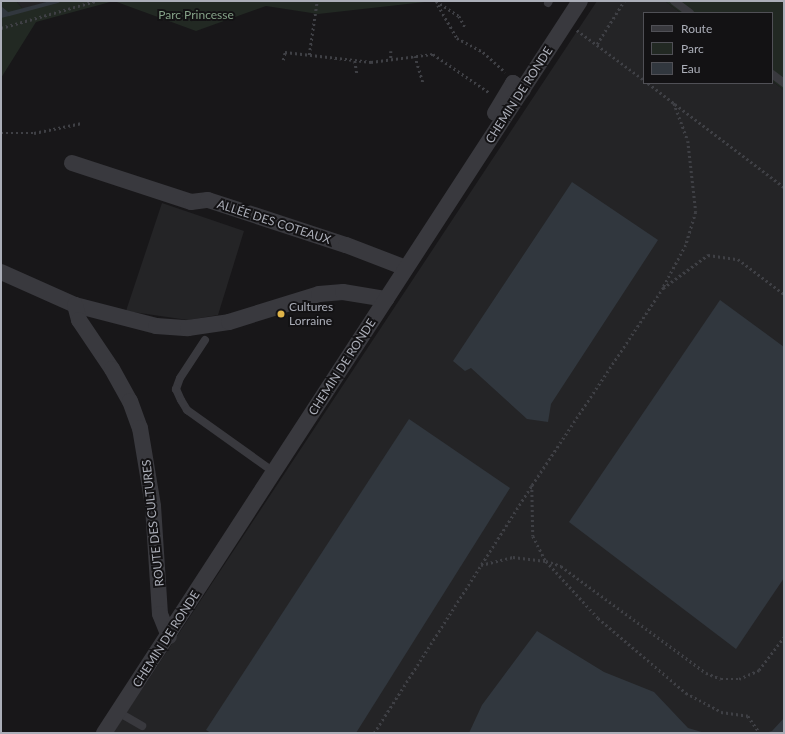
<!DOCTYPE html>
<meta charset="utf-8">
<style>
body{margin:0}
#map{position:relative;width:785px;height:734px;overflow:hidden;background:#181719;font-family:Lato,sans-serif}
div>[style]{position:absolute}
.built>*{inset:0;background:#242426}
.green>*{inset:0;background:#222923}
.water>*{inset:0;background:#31373e}
.stream>*{height:4px;margin:-2px;padding:0 2px;transform-origin:2px;border-radius:2px;background:#31373e}
.path>*{height:2.5px;margin-top:-1.25px;transform-origin:0;background:repeating-linear-gradient(90deg,#3f4045 0 2px,transparent 0 5px)}
.lane>*{height:8px;margin:-4px;padding:0 4px;transform-origin:4px;border-radius:4px;background:#39393e}
.street>*{height:16px;margin:-8px;padding:0 8px;transform-origin:8px;border-radius:8px;background:#39393e}
.dots>*{width:11px;height:11px;translate:-50% -50%;box-sizing:border-box;border:2px solid #131214;border-radius:50%}
span{translate:-50% -50%;white-space:nowrap;text-align:center;line-height:1.15;-webkit-text-stroke:4px #131214;paint-order:stroke}
.park-label{font-size:12px;color:#84a187}
.street-label{font-size:12px;color:#abaeb8}
.poi-label{font-size:12px;color:#abaeb8}
.left{translate:0 -50%;text-align:left}
.frame{position:absolute;inset:0;border:2px solid #abaeb8;pointer-events:none}
.legend{position:absolute;left:643px;top:12px;width:130px;height:72px;box-sizing:border-box;background:#131214;border:1px solid #505056;margin:0;padding:5px 7px;list-style:none;font-size:12px;color:#abaeb8}
.legend li{display:flex;align-items:center;gap:8px;height:20px}
.legend b{width:20px;border:1px solid #505056}
</style>
<div id="map">
<div class="built">
<i style="clip-path:polygon(16px 1px,52px 1px,23px 9px)"></i>
<i style="clip-path:polygon(597px 1px,665px 1px,681px 13px,644px 13px,644px 83px,772px 81px,784px 90px,784px 733px,113px 733px)"></i>
<i style="clip-path:polygon(162px 203px,244px 231px,218px 315px,188px 320px,126px 311px)"></i>
</div>
<div class="green">
<i style="clip-path:polygon(1px 1px,16px 1px,23px 9px,52px 1px,434px 1px,318px 14px,266px 6px,196px 31px,114px 1px,36px 22px,1px 78px)"></i>
<i style="clip-path:polygon(665px 1px,784px 1px,784px 90px,772px 81px,772px 13px,681px 13px)"></i>
</div>
<div class="water">
<i style="clip-path:polygon(1px 6px,8px 12px,9px 16px,1px 18px)"></i>
<i style="clip-path:polygon(572px 182px,658px 240px,551px 404px,548px 422px,527px 419px,471px 368px,465px 371px,453px 361px)"></i>
<i style="clip-path:polygon(720px 300px,784px 347px,784px 578px,736px 649px,569px 522px)"></i>
<i style="clip-path:polygon(409px 419px,510px 488px,356px 733px,211px 733px,206px 730px)"></i>
<i style="clip-path:polygon(537px 631px,604px 672px,654px 692px,688px 728px,705px 733px,469px 733px,482px 705px)"></i>
<i style="clip-path:polygon(784px 718px,784px 733px,765px 733px,772px 731px)"></i>
</div>
<div class="stream">
<i style="left:9px;top:14px;width:51px;rotate:-14.9deg"></i>
</div>
<div class="path">
<i style="left:436px;top:1px;width:27px;rotate:33deg"></i>
<i style="left:459px;top:16px;width:13px;rotate:61deg"></i>
<i style="left:438px;top:5px;width:38px;rotate:60deg"></i>
<i style="left:457px;top:38px;width:30px;rotate:28deg"></i>
<i style="left:483px;top:52px;width:30px;rotate:42deg"></i>
<i style="left:1px;top:28px;width:99px;rotate:-15.9deg"></i>
<i style="left:577px;top:30px;width:84px;rotate:36.7deg"></i>
<i style="left:597px;top:44px;width:51px;rotate:-57.9deg"></i>
<i style="left:391px;top:51px;width:8px;rotate:90deg"></i>
<i style="left:309px;top:55px;width:55px;rotate:-81.6deg"></i>
<i style="left:415px;top:56px;width:28px;rotate:73deg"></i>
<i style="left:283px;top:60px;width:8px;rotate:-76deg"></i>
<i style="left:285px;top:52px;width:87px;rotate:6.6deg"></i>
<i style="left:371px;top:62px;width:63px;rotate:-7.4deg"></i>
<i style="left:433px;top:54px;width:69px;rotate:34.4deg"></i>
<i style="left:355px;top:61px;width:13px;rotate:81deg"></i>
<i style="left:648px;top:83px;width:33px;rotate:38deg"></i>
<i style="left:674px;top:103px;width:40px;rotate:69.8deg"></i>
<i style="left:688px;top:141px;width:71px;rotate:83.6deg"></i>
<i style="left:696px;top:212px;width:34px;rotate:107deg"></i>
<i style="left:686px;top:245px;width:47px;rotate:118.2deg"></i>
<i style="left:675px;top:104px;width:137px;rotate:37.3deg"></i>
<i style="left:1px;top:133px;width:33px"></i>
<i style="left:34px;top:133px;width:49px;rotate:-11.8deg"></i>
<i style="left:532px;top:485px;width:51px;rotate:88.9deg"></i>
<i style="left:533px;top:536px;width:28px;rotate:63deg"></i>
<i style="left:546px;top:561px;width:77px;rotate:47.6deg"></i>
<i style="left:598px;top:618px;width:116px;rotate:40.4deg"></i>
<i style="left:686px;top:693px;width:40px;rotate:28deg"></i>
<i style="left:721px;top:712px;width:27px;rotate:8deg"></i>
<i style="left:748px;top:716px;width:21px;rotate:55deg"></i>
<i style="left:481px;top:565px;width:33px;rotate:-14deg"></i>
<i style="left:513px;top:557px;width:33px;rotate:7deg"></i>
<i style="left:546px;top:561px;width:16px;rotate:18deg"></i>
<i style="left:561px;top:566px;width:180px;rotate:36.4deg"></i>
<i style="left:706px;top:673px;width:16px;rotate:22deg"></i>
<i style="left:721px;top:679px;width:18px"></i>
<i style="left:739px;top:679px;width:22px;rotate:-24deg"></i>
<i style="left:759px;top:670px;width:41px;rotate:-52.9deg"></i>
<i style="left:374px;top:733px;width:294px;rotate:-57.5deg"></i>
<i style="left:532px;top:485px;width:237px;rotate:-56.4deg"></i>
<i style="left:663px;top:288px;width:56px;rotate:-36.3deg"></i>
<i style="left:708px;top:255px;width:30px;rotate:8deg"></i>
<i style="left:738px;top:259px;width:58px;rotate:37.3deg"></i>
</div>
<div class="lane">
<i style="left:674px;top:1px;width:20px;rotate:37deg"></i>
<i style="left:548px;top:3px;width:2px;rotate:-63deg"></i>
<i style="left:772px;top:74px;width:15px;rotate:37deg"></i>
<i style="left:205px;top:340px;width:45px;rotate:123.3deg"></i>
<i style="left:180px;top:378px;width:12px;rotate:110deg"></i>
<i style="left:176px;top:389px;width:12px;rotate:66deg"></i>
<i style="left:181px;top:400px;width:12px;rotate:59deg"></i>
<i style="left:187px;top:410px;width:107px;rotate:35.5deg"></i>
<i style="left:118px;top:712px;width:28px;rotate:30deg"></i>
</div>
<div class="street">
<i style="left:495px;top:113px;width:35px;rotate:-59deg"></i>
<i style="left:513px;top:83px;width:12px;rotate:35deg"></i>
<i style="left:72px;top:163px;width:125px;rotate:18.1deg"></i>
<i style="left:191px;top:202px;width:17px;rotate:-7deg"></i>
<i style="left:208px;top:200px;width:145px;rotate:18.1deg"></i>
<i style="left:346px;top:245px;width:64px;rotate:21deg"></i>
<i style="left:1px;top:272px;width:81px;rotate:24deg"></i>
<i style="left:75px;top:305px;width:84px;rotate:14.5deg"></i>
<i style="left:156px;top:326px;width:32px;rotate:4deg"></i>
<i style="left:188px;top:328px;width:41px;rotate:-8.3deg"></i>
<i style="left:229px;top:322px;width:94px;rotate:-17.3deg"></i>
<i style="left:319px;top:294px;width:24px;rotate:-5deg"></i>
<i style="left:343px;top:292px;width:44px;rotate:9.2deg"></i>
<i style="left:75px;top:305px;width:16px;rotate:75deg"></i>
<i style="left:79px;top:320px;width:59px;rotate:56deg"></i>
<i style="left:112px;top:369px;width:37px;rotate:61deg"></i>
<i style="left:130px;top:401px;width:29px;rotate:70deg"></i>
<i style="left:140px;top:428px;width:79px;rotate:80.5deg"></i>
<i style="left:153px;top:506px;width:108px;rotate:86.3deg"></i>
<i style="left:160px;top:614px;width:24px;rotate:68deg"></i>
<i style="left:104px;top:733px;width:873px;rotate:-56.97deg"></i>
</div>
<div class="dots">
<i style="left:281px;top:314px;background:#e0b449"></i>
</div>
<div class="park-label">
<span style="left:196px;top:15px">Parc Princesse</span>
</div>
<div class="street-label">
<span style="left:519px;top:95px;rotate:-57deg">CHEMIN DE RONDE</span>
<span style="left:274px;top:222px;rotate:18deg">ALLÉE DES COTEAUX</span>
<span style="left:342px;top:367px;rotate:-57deg">CHEMIN DE RONDE</span>
<span style="left:153px;top:523px;rotate:-96deg">ROUTE DES CULTURES</span>
<span style="left:166px;top:639px;rotate:-57deg">CHEMIN DE RONDE</span>
</div>
<div class="poi-label">
<span class="left" style="left:289px;top:314px">Cultures<br>Lorraine</span>
</div>
<div class="frame"></div>
<ul class="legend">
<li><b style="height:5px;background:#39393e"></b>Route</li>
<li><b style="height:11px;background:#222923"></b>Parc</li>
<li><b style="height:11px;background:#31373e"></b>Eau</li>
</ul>
</div>
